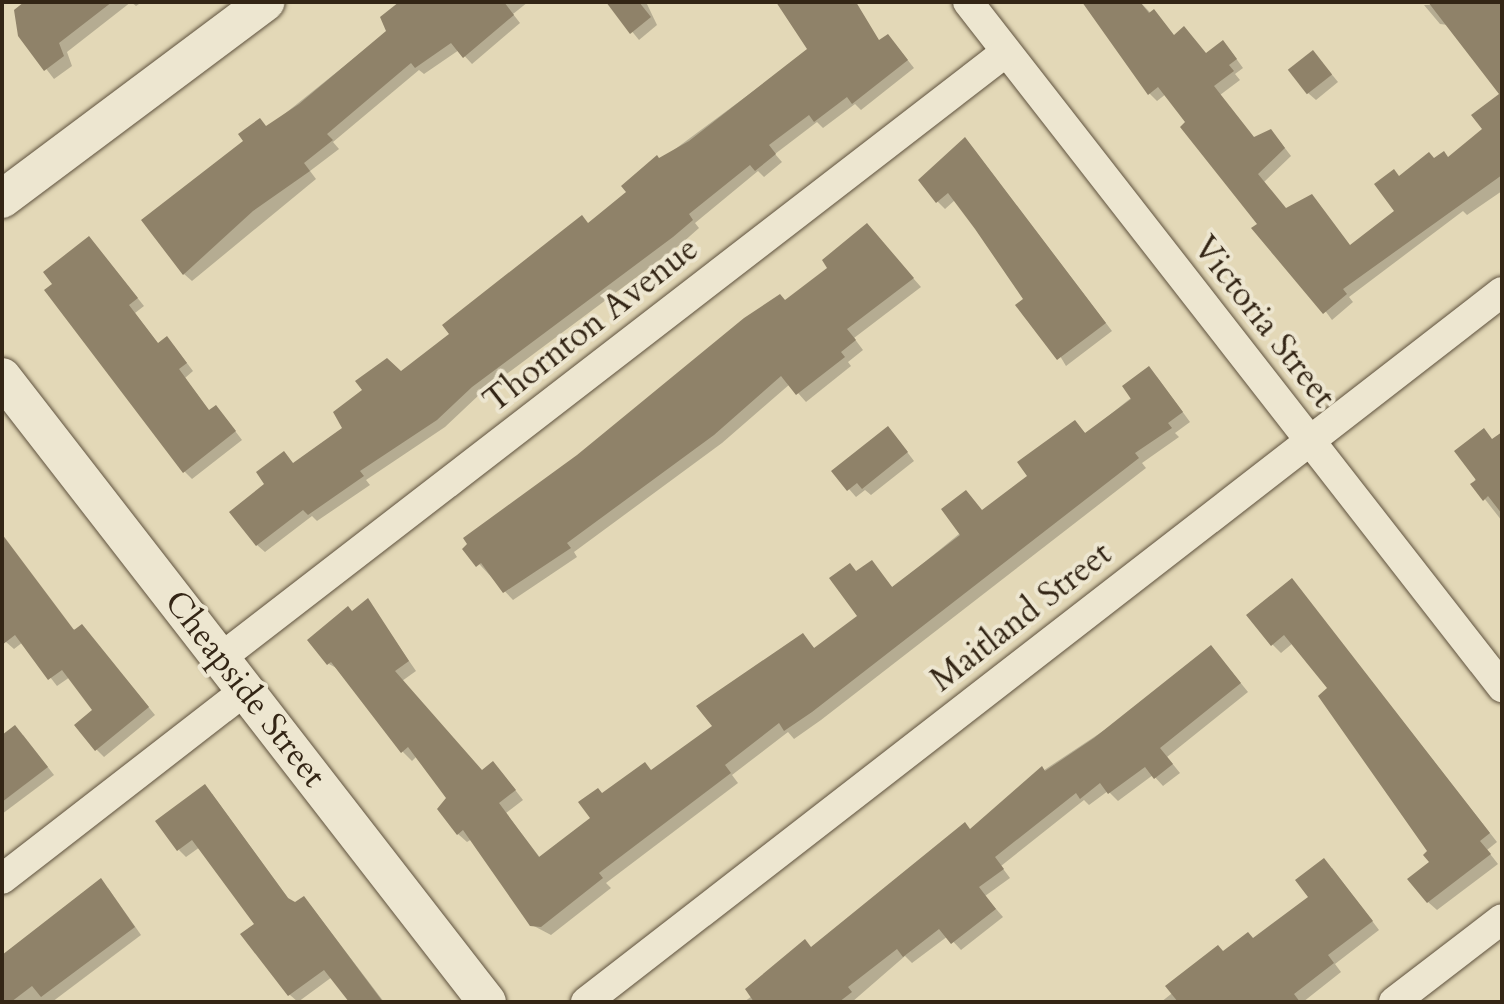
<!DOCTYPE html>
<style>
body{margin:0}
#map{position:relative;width:1504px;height:1004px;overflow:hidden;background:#e3d8b7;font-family:Cardo,serif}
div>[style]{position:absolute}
.shadow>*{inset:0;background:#0003}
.building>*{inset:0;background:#8f8269;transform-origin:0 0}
.roads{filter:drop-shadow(0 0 2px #5f523e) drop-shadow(0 0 2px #5f523e)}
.minor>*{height:30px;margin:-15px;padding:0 15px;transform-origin:15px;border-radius:15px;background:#ede6d0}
.tertiary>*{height:38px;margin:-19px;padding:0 19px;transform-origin:19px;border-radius:19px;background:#ede6d0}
span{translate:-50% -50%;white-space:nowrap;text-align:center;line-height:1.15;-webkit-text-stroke:8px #ede6d0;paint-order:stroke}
.street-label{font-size:34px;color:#332515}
.frame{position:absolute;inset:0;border:4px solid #332515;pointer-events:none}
</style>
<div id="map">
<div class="shadow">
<i style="clip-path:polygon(27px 2px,142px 2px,136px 6px,131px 2px,67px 52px,72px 66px,54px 79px,20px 35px)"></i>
<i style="clip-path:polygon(402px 2px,528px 2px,513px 14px,520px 23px,472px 64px,459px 50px,424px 74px,419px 70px,333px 142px,339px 149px,310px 171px,316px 179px,192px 281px,184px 274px,267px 128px,388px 31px)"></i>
<i style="clip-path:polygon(608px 2px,646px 2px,657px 25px,639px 40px)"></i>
<i style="clip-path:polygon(777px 2px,844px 2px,880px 42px,895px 44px,914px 68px,861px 110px,855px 104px,823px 128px,817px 122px,775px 154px,782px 162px,764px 177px,758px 171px,695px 223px,699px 228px,681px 244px,480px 394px,445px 427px,366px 480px,370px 485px,317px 521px,312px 516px,265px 552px,257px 545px,293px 465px,345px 429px,401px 373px,629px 192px,659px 161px,809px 50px)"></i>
<i style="clip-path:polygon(1084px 2px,1140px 2px,1174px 37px,1207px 55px,1230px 50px,1243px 68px,1235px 74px,1240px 80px,1220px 95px,1255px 139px,1278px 139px,1291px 156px,1264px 182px,1286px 210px,1351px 247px,1397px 212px,1400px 178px,1449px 159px,1485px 129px,1502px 95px,1448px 25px,1440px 24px,1424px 5px,1502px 2px,1502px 191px,1467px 215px,1463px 211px,1349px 297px,1353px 302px,1332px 320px,1166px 94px,1157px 101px,1150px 94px)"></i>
<i style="clip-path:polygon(1320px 60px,1338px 82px,1316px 100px,1308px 93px)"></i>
<i style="clip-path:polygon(972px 147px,1112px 331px,1066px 366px,1026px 299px,955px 200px,945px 209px,937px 201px)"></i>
<i style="clip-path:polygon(867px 226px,921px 287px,854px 338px,863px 350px,848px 362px,851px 366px,806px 402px,790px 384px,722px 443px,574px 552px,577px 557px,513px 600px,465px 549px,830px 268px)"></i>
<i style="clip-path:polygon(96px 246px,144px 306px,135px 313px,159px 345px,174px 346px,193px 371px,185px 378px,210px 412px,223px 415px,242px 440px,192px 479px,184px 471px)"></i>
<i style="clip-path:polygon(1157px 377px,1190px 422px,1175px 433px,1179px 437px,1142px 463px,1146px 468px,821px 720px,794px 739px,788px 732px,732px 775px,738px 783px,606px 883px,611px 888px,551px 935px,532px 925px,472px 839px,467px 842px,458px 834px,448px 798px,417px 756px,412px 761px,403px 752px,340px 670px,329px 664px,352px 614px,368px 601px,416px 671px,402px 681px,482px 772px,502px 773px,523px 800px,506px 813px,541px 859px,593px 819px,603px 795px,652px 772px,715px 727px,803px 636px,816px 650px,860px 617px,857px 573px,871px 562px,893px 588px,1030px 476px,1075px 422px,1086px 434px)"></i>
<i style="clip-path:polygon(895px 436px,914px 461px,871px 495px,865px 490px,856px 497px,834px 472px)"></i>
<i style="clip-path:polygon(1502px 436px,1502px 521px,1473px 484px,1494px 441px)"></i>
<i style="clip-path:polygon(1300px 590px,1497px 842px,1487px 850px,1498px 864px,1437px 910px,1428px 902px,1430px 851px,1330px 689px,1293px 643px,1281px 653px,1272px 644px)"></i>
<i style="clip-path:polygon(2px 607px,89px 634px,155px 715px,104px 757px,96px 749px,95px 711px,70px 677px,57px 686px,23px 642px,14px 649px,6px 642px)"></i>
<i style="clip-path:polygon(1218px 655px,1248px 692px,1167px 757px,1180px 773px,1163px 786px,1153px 775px,1118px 801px,1108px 791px,1089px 805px,1084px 800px,1001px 866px,1010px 878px,985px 896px,1003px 917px,961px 950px,948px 936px,912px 963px,905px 956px,852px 1002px,744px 1002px,971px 831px,1020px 786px)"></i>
<i style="clip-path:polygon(23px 735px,54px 775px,2px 814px,2px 738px)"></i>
<i style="clip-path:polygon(212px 794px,291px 902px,311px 906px,384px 1002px,351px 1002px,332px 977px,298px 1002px,290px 995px,243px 935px,257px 925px,200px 847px,186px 857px,179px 850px)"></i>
<i style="clip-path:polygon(1332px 868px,1379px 930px,1335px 964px,1341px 972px,1303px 1002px,1161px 1002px,1224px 952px,1254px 940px,1311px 898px)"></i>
<i style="clip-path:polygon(108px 888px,141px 935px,52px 1002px,2px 1002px,2px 957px)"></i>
</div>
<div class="building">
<i style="clip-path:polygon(24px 2px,112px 2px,59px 43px,64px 56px,44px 71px,18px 36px,14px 10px)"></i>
<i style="clip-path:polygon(399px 2px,504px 2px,514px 15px,463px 58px,451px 43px,415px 68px,411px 63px,327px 134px,333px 140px,304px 163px,310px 171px,253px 211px,183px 275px,141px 220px,243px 141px,238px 134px,260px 118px,266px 126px,299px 104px,386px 31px,380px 17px)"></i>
<i style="clip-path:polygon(606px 2px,639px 2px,651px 17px,630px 34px)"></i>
<i style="clip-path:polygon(776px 2px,856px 2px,879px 40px,888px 34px,908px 60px,852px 104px,847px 97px,814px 122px,809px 115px,769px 145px,776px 154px,755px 171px,750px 165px,689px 214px,693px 220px,673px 237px,472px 387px,437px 420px,360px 471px,364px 476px,308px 515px,303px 510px,256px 546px,229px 512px,264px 484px,256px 472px,284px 451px,293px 463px,342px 428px,333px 412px,362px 390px,355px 381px,387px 358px,401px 371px,449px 334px,442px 325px,582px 215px,588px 223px,626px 192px,621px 186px,657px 155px,659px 158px,689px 141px,807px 49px)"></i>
<i style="clip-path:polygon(1082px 2px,1140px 2px,1149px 13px,1154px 9px,1174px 35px,1184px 26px,1206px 53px,1223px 40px,1237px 59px,1229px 65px,1234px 71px,1214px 86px,1254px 137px,1271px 129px,1285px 148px,1258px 174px,1286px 208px,1312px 194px,1350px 245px,1394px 211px,1374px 184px,1394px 169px,1399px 176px,1429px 152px,1434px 158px,1444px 151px,1448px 157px,1482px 129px,1471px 115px,1499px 94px,1428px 2px,1502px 2px,1502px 175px,1343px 289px,1347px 294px,1323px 314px,1251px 228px,1257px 224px,1180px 127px,1185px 122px,1158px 87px,1148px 95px)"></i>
<i style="left:1313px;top:50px;width:31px;height:32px;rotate:52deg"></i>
<i style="clip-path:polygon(965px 137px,1106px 323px,1057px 360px,1015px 305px,1023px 299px,975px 229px,948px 193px,936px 203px,918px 180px)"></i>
<i style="clip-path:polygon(867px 223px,914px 278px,847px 329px,856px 340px,841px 352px,845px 357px,796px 395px,781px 376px,714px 435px,567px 543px,571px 548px,503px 593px,481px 563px,476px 567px,462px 549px,467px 544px,463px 538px,577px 455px,744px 318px,780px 294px,785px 300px,827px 268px,822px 260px)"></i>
<i style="clip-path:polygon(89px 236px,138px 298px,129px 305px,158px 343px,167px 336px,187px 363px,179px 369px,209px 410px,216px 405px,236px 431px,183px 473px,44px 290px,52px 284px,43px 272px)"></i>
<i style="clip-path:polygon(1149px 366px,1183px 412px,1168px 423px,1172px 428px,1135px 453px,1139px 458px,812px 712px,784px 731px,779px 723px,725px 765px,731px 773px,599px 873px,603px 878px,541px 927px,530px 926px,463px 830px,457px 835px,437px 809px,446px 798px,408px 747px,401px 753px,331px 662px,327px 665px,307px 640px,348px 606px,352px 611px,368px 598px,409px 661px,395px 671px,482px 770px,493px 761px,516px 790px,499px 803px,539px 857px,590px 818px,578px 802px,598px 788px,602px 793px,645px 762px,651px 770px,712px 726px,696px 706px,803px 633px,814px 648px,857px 616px,829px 578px,850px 563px,856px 571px,872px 560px,892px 587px,960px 535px,941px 509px,966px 490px,982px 510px,1027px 476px,1017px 462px,1075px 420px,1085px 433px,1131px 399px,1122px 386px)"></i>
<i style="clip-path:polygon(888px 426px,908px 452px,862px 489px,857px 483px,847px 491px,831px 471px)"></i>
<i style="clip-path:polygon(1484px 428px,1492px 439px,1502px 432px,1502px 514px,1488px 496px,1483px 501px,1470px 484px,1476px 480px,1454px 451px)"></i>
<i style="clip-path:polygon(2px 534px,74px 630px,82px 624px,149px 707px,95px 751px,74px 725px,92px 710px,62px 670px,48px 680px,15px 635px,2px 645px)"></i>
<i style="clip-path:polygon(1292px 578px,1490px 833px,1480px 841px,1491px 854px,1427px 903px,1407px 879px,1429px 862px,1423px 855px,1427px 851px,1318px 696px,1327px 688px,1284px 635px,1271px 646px,1246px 615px)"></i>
<i style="clip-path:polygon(1211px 645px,1241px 683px,1160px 748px,1173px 764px,1154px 779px,1145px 767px,1108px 794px,1100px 783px,1080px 799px,1076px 793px,995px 857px,1004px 869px,979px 887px,996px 909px,951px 944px,939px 929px,903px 957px,897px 949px,848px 987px,852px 992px,839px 1002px,754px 1002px,745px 989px,805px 939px,811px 947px,965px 822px,970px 829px,1042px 766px,1045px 771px,1094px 738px)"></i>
<i style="clip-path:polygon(15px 725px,48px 767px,2px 802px,2px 735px)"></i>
<i style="clip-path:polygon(205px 784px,288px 898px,295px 902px,304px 896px,383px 1002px,349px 1002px,324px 970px,288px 996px,240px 934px,254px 924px,192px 840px,177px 851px,155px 821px)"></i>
<i style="clip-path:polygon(1324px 858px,1373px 921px,1328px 955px,1334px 963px,1294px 994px,1300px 1002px,1178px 1002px,1165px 986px,1218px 945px,1223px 951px,1248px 932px,1253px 938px,1308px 897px,1295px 880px)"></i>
<i style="clip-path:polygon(101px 878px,135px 927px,41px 997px,32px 986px,11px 1002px,2px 1002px,2px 955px)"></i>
</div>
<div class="roads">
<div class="minor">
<i style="left:968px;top:2px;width:869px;rotate:52.06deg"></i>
<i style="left:222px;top:657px;width:990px;rotate:-37.66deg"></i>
<i style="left:2px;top:879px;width:309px;rotate:-37.8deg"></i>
<i style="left:586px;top:1002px;width:1159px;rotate:-37.78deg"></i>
<i style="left:1394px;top:1002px;width:136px;rotate:-37.5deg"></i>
</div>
<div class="tertiary">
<i style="left:2px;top:199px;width:329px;rotate:-36.8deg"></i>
<i style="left:2px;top:377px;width:791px;rotate:52.19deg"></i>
</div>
</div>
<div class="street-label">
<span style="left:1264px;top:322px;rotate:52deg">Victoria Street</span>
<span style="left:591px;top:325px;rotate:-38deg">Thornton Avenue</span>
<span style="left:1021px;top:617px;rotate:-38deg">Maitland Street</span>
<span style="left:245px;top:689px;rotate:52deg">Cheapside Street</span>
</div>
<div class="frame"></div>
</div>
